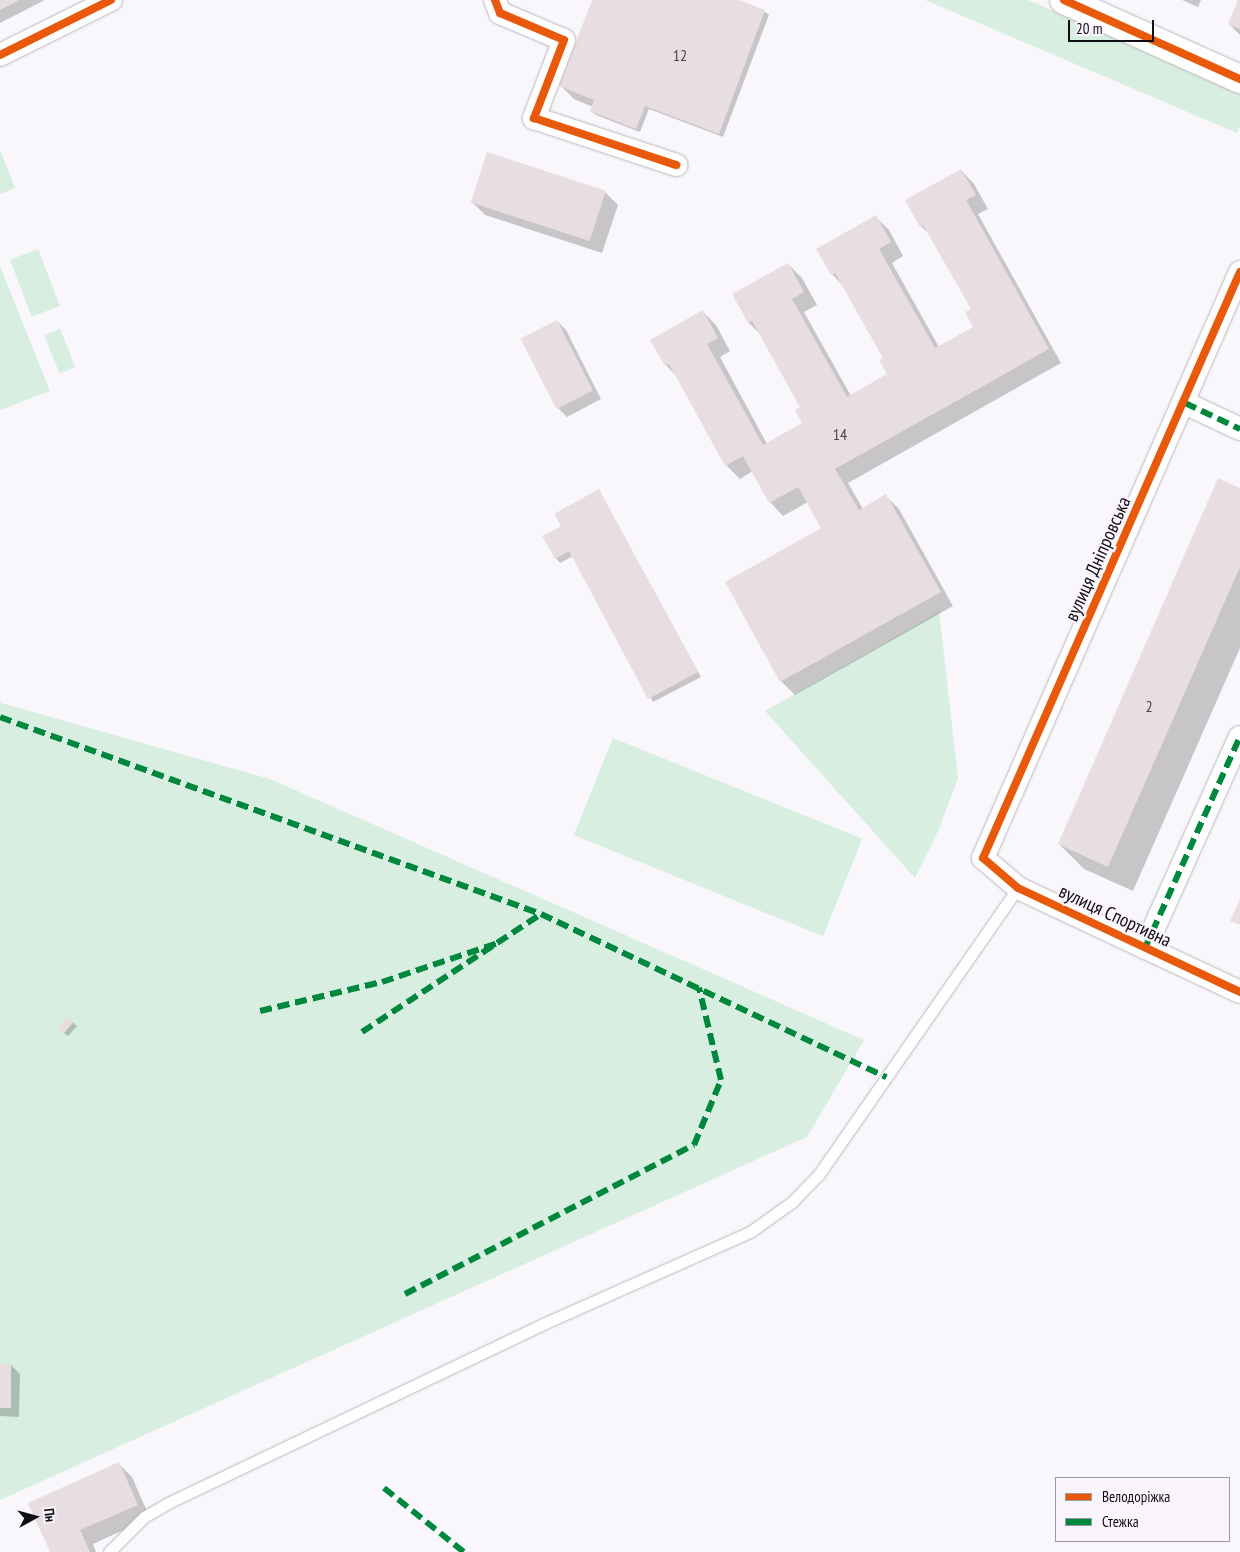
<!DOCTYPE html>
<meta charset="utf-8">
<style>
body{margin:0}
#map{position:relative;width:1240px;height:1552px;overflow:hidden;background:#f9f7fb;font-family:"PT Sans Narrow",sans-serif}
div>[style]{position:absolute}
.green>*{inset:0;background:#d7eee0;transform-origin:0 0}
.shadow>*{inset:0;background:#0003}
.building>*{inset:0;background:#e8dee2;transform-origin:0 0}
.roads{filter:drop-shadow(0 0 1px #bab7bd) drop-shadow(0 0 1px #bab7bd)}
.service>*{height:11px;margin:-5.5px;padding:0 5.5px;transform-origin:5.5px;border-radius:5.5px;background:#fefefe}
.minor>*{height:22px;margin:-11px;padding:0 11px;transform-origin:11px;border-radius:11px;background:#fefefe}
.tertiary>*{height:28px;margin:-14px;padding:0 14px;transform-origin:14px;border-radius:14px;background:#fefefe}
.quiet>*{height:6px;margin-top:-3px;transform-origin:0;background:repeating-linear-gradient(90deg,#00873e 0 12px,transparent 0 18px)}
.cycleway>*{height:8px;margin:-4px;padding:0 4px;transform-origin:4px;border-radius:4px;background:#e8590c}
span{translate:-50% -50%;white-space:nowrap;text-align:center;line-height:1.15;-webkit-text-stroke:5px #faf5fd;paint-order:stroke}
.number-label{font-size:16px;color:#4a444a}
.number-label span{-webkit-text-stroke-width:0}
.street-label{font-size:19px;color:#120e15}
.legend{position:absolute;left:1055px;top:1477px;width:175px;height:65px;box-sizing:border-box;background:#faf5fd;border:1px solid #9d99a0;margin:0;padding:6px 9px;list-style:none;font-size:15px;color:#120e15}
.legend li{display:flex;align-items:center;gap:10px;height:25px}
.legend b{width:25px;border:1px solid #9d99a0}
.north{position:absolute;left:10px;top:1492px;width:50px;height:50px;-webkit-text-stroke:4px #faf5fd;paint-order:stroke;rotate:83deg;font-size:14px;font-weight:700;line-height:20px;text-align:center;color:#120e15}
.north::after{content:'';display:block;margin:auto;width:18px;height:22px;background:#120e15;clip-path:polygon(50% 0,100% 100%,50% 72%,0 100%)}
.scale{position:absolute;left:1068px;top:20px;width:86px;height:22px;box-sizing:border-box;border:2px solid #120e15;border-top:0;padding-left:6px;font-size:15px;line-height:18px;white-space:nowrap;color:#120e15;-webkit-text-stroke:4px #faf5fd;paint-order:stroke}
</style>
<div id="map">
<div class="green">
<i style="clip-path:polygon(925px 0,1028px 0,1240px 92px,1240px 126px,1237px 133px)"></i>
<i style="clip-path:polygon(0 150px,15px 188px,0 194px)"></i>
<i style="left:38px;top:249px;width:61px;height:30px;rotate:69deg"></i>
<i style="clip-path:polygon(0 266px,50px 391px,0 410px)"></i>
<i style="left:60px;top:329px;width:41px;height:17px;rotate:68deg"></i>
<i style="clip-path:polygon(939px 612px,958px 778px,939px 829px,915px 878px,765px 711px)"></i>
<i style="clip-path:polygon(0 700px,1px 703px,270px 779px,864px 1040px,807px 1137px,0 1500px)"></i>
<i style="left:613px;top:738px;width:269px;height:105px;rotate:22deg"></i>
</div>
<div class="shadow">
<i style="clip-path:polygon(0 0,45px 0,0 23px)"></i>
<i style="clip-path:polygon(593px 0,735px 0,764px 11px,769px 15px,723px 137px,649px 109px,640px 132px,596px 115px,591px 111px,593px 107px,574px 99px,561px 86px)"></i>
<i style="clip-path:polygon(1182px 0,1201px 0,1198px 7px)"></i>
<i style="clip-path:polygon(1239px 0,1240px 0,1240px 35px,1229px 24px)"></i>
<i style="clip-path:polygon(961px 170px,974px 184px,988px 209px,978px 214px,1061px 363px,848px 483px,863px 509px,886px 496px,899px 509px,953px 606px,795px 695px,781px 681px,822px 529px,808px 502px,783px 516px,770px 502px,753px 471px,740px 479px,726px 465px,677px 377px,666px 365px,703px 312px,716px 325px,730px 351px,720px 357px,767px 444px,804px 423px,802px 407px,762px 336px,749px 323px,733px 295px,788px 264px,802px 278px,817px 305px,804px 312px,851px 396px,889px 375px,885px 359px,844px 287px,832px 274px,876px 217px,889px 230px,903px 256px,892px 263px,939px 347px,975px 327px,972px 309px,931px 236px,921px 226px)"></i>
<i style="clip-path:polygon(605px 192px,618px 205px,602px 253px,485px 215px,472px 202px)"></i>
<i style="clip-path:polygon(557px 321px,566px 330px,601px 399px,567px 417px,558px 408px)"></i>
<i style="clip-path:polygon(1240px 489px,1240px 648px,1133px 891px,1084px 869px,1059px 844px)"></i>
<i style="clip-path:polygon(599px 491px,701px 677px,653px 702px,573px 556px,560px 563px,556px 558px,563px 526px)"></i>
<i style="clip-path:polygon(68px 1018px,77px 1026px,68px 1036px,62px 1032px)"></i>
<i style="clip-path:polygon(0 1365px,11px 1365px,20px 1374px,19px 1417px,0 1416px)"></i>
<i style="clip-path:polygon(119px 1464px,132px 1477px,150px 1518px,93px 1544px,96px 1552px,52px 1552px)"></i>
</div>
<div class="building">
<i style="clip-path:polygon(0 0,19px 0,0 10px)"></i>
<i style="clip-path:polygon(592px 0,739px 0,765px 10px,719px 134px,645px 106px,636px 129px,590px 111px,594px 100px,559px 86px)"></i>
<i style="clip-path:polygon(1238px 0,1240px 0,1240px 29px,1228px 24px)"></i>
<i style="left:487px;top:152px;width:125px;height:53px;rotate:18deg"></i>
<i style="clip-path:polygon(961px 169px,976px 195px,966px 200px,1049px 349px,835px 469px,859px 510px,886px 494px,941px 592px,780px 682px,725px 582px,821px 528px,798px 487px,769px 503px,743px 456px,725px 466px,669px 364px,665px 366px,650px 340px,703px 310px,718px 338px,707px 344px,763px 445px,802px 423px,795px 410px,800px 407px,752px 321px,748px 323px,732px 294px,788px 263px,804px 292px,792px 299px,847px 397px,887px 374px,879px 360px,883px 358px,835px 273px,831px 275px,816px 249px,876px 215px,891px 242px,879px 249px,935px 348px,973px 327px,965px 312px,971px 309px,923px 225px,920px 227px,905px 200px)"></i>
<i style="left:557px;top:320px;width:79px;height:41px;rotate:63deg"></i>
<i style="clip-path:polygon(1218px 478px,1240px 488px,1240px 567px,1108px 867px,1058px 844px)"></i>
<i style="clip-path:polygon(599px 489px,698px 672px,648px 699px,569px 551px,555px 559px,542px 536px,561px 526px,554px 514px)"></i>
<i style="clip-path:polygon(1240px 899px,1240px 925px,1230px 921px)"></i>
<i style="left:68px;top:1016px;width:8px;height:16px;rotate:40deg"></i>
<i style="left:0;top:1364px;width:11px;height:44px"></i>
<i style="clip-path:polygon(119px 1462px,138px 1505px,80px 1530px,90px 1552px,50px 1552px,28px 1503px)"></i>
</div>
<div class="roads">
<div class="service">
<i style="left:109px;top:1552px;width:49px;rotate:-45deg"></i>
<i style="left:144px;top:1517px;width:28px;rotate:-30deg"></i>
<i style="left:168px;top:1503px;width:416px;rotate:-25.5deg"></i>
<i style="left:543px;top:1324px;width:227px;rotate:-24deg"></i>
<i style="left:750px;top:1232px;width:52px;rotate:-35.5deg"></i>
<i style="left:792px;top:1202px;width:39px;rotate:-46deg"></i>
<i style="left:819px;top:1174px;width:348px;rotate:-55.2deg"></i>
</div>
<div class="minor">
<i style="left:495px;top:0;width:14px;rotate:69deg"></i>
<i style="left:500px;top:13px;width:69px;rotate:22.9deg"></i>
<i style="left:564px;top:40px;width:84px;rotate:111deg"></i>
<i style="left:534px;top:118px;width:150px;rotate:18.3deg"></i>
<i style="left:0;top:55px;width:124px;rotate:-26.4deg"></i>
<i style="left:1240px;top:272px;width:640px;rotate:113.68deg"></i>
<i style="left:983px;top:858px;width:46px;rotate:40.6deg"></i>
<i style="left:1018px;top:888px;width:245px;rotate:25.1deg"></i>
<i style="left:1185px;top:403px;width:61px;rotate:25.3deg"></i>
<i style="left:1145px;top:948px;width:231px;rotate:-65.8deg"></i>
</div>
<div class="tertiary">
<i style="left:1064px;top:0;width:193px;rotate:24.2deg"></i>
</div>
</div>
<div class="quiet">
<i style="left:1185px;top:403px;width:61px;rotate:25.3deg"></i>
<i style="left:0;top:717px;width:576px;rotate:20.01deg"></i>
<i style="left:541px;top:914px;width:382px;rotate:25.3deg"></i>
<i style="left:1145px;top:948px;width:231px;rotate:-65.8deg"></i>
<i style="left:260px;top:1011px;width:125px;rotate:-13.4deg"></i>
<i style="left:382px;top:982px;width:126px;rotate:-18.6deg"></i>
<i style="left:362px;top:1032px;width:214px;rotate:-33.4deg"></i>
<i style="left:405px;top:1294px;width:325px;rotate:-27.3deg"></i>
<i style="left:694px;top:1145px;width:70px;rotate:-67.4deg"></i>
<i style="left:721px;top:1080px;width:95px;rotate:-103.4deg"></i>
<i style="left:384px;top:1488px;width:102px;rotate:38.7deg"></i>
</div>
<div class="cycleway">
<i style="left:495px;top:0;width:14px;rotate:69deg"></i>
<i style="left:500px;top:13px;width:69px;rotate:22.9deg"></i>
<i style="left:564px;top:40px;width:84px;rotate:111deg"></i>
<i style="left:534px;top:118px;width:150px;rotate:18.3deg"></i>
<i style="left:1064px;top:0;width:193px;rotate:24.2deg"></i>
<i style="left:0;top:55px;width:124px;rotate:-26.4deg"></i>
<i style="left:1240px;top:272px;width:640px;rotate:113.68deg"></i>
<i style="left:983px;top:858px;width:46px;rotate:40.6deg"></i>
<i style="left:1018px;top:888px;width:245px;rotate:25.1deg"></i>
</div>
<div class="number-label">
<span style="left:680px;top:55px">12</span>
<span style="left:840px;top:434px">14</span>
<span style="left:1149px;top:706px">2</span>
</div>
<div class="street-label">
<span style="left:1098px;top:559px;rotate:-66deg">вулиця Дніпровська</span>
<span style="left:1115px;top:916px;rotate:25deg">вулиця Спортивна</span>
</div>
<ul class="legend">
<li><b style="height:6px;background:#e8590c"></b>Велодоріжка</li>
<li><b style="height:6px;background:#00873e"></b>Стежка</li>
</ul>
<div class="north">Пн</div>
<div class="scale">20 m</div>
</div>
